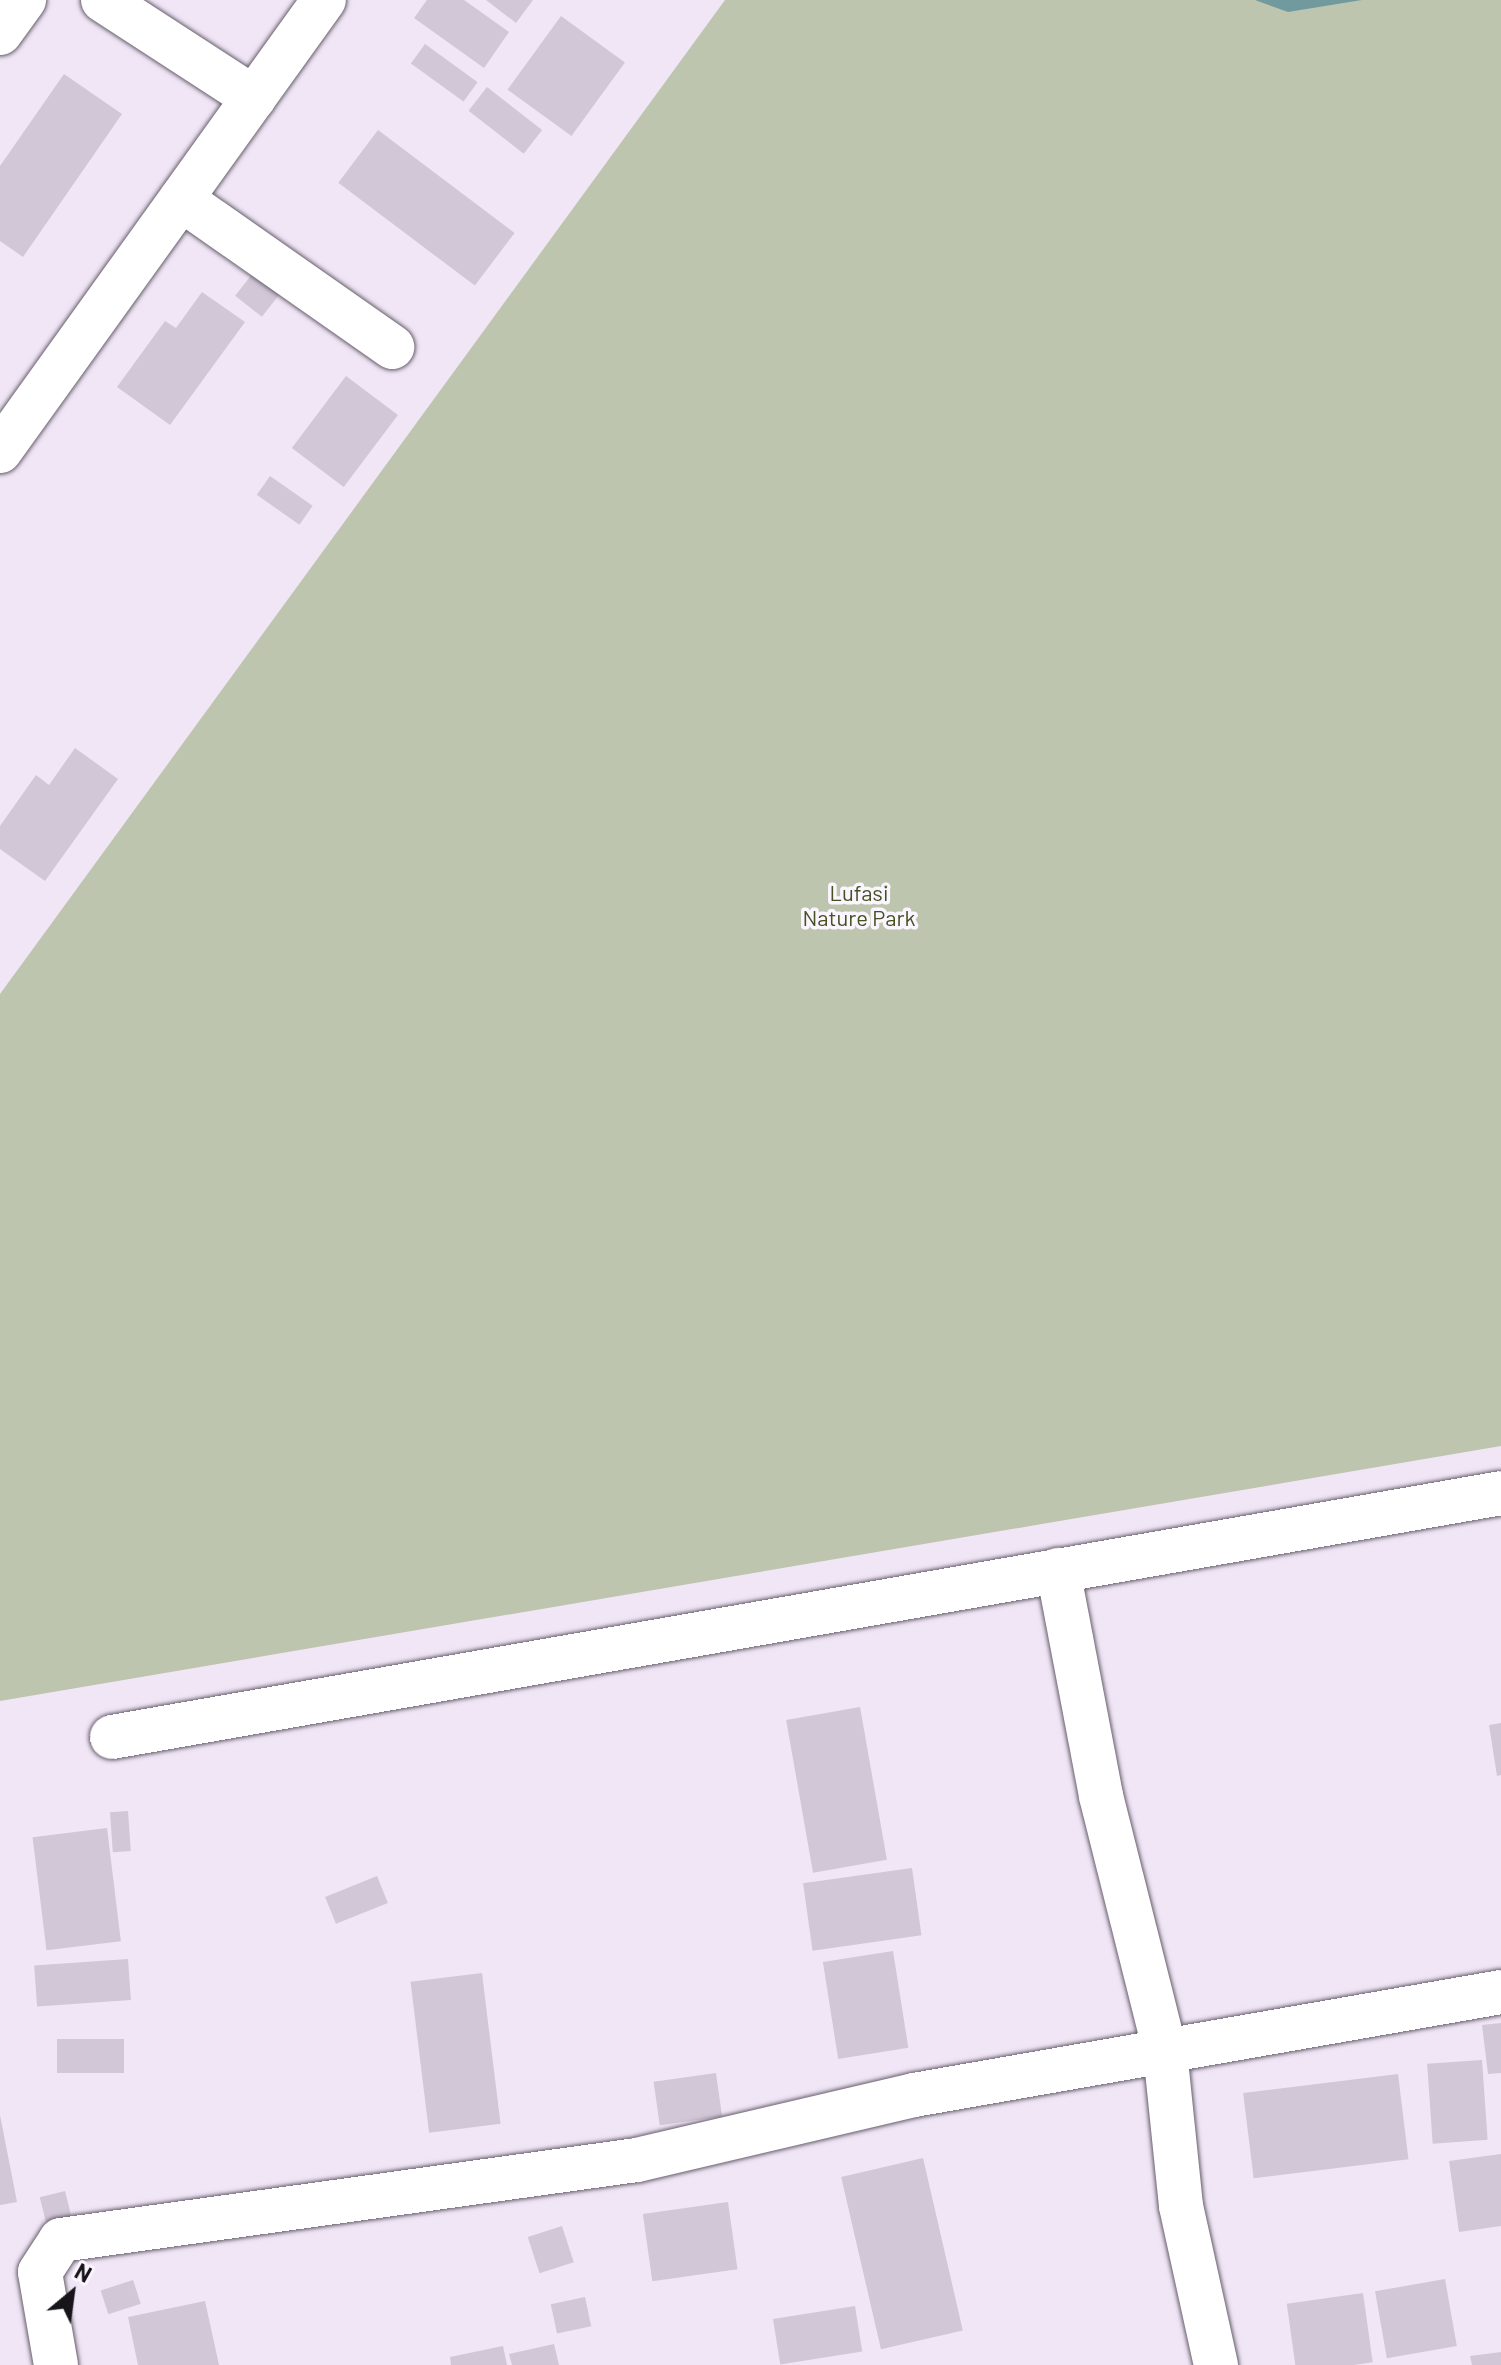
<!DOCTYPE html>
<style>
body{margin:0}
#map{position:relative;width:1501px;height:2365px;overflow:hidden;background:#f0e6f6;font-family:Barlow,sans-serif}
div>[style]{position:absolute}
.green>*{inset:0;background:#bec5af}
.water>*{inset:0;background:#719a9e}
.building>*{inset:0;background:#d1c7d7;transform-origin:0 0}
.roads{filter:drop-shadow(0 0 2px #675e6c) drop-shadow(0 0 2px #675e6c)}
.minor>*{height:44px;margin:-22px;padding:0 22px;transform-origin:22px;border-radius:22px;background:#fff}
span{translate:-50% -50%;white-space:nowrap;text-align:center;line-height:1.15;-webkit-text-stroke:7px #fbf5ff;paint-order:stroke}
.park-label{font-size:22px;color:#455220}
.north{position:absolute;left:32px;top:2253px;width:80px;height:80px;-webkit-text-stroke:6px #fbf5ff;paint-order:stroke;rotate:29deg;font-size:22px;font-weight:700;line-height:32px;text-align:center;color:#18151a}
.north::after{content:'';display:block;margin:auto;width:28px;height:36px;background:#18151a;clip-path:polygon(50% 0,100% 100%,50% 72%,0 100%)}
</style>
<div id="map">
<div class="green">
<i style="clip-path:polygon(725px 0,1501px 0,1501px 1446px,0 1701px,0 994px)"></i>
</div>
<div class="water">
<i style="clip-path:polygon(1255px 0,1362px 0,1288px 12px)"></i>
</div>
<div class="building">
<i style="clip-path:polygon(427px 0,464px 0,509px 32px,484px 68px,414px 18px)"></i>
<i style="clip-path:polygon(486px 0,533px 0,516px 23px)"></i>
<i style="left:561px;top:16px;width:79px;height:91px;rotate:36deg"></i>
<i style="left:425px;top:44px;width:65px;height:24px;rotate:36deg"></i>
<i style="clip-path:polygon(64px 74px,122px 114px,23px 257px,0 241px,0 166px)"></i>
<i style="left:487px;top:87px;width:70px;height:30px;rotate:38deg"></i>
<i style="left:378px;top:130px;width:171px;height:66px;rotate:37deg"></i>
<i style="left:253px;top:273px;width:34px;height:29px;rotate:38deg"></i>
<i style="clip-path:polygon(202px 292px,245px 322px,170px 425px,117px 387px,165px 321px,176px 328px)"></i>
<i style="left:346px;top:376px;width:65px;height:90px;rotate:37deg"></i>
<i style="left:270px;top:476px;width:52px;height:23px;rotate:35deg"></i>
<i style="clip-path:polygon(75px 748px,118px 779px,45px 881px,0 849px,0 826px,36px 775px,49px 785px)"></i>
<i style="left:860px;top:1707px;width:155px;height:75px;rotate:80deg"></i>
<i style="clip-path:polygon(1501px 1723px,1501px 1775px,1497px 1776px,1489px 1725px)"></i>
<i style="left:128px;top:1811px;width:40px;height:18px;rotate:86deg"></i>
<i style="left:107px;top:1828px;width:114px;height:75px;rotate:83deg"></i>
<i style="left:912px;top:1868px;width:68px;height:110px;rotate:82deg"></i>
<i style="left:377px;top:1876px;width:29px;height:56px;rotate:68deg"></i>
<i style="left:893px;top:1951px;width:98px;height:71px;rotate:81deg"></i>
<i style="left:128px;top:1959px;width:41px;height:94px;rotate:86deg"></i>
<i style="left:482px;top:1973px;width:152px;height:72px;rotate:83deg"></i>
<i style="clip-path:polygon(1501px 2023px,1501px 2073px,1488px 2074px,1482px 2025px)"></i>
<i style="left:57px;top:2039px;width:67px;height:34px"></i>
<i style="left:1482px;top:2060px;width:80px;height:55px;rotate:86deg"></i>
<i style="left:716px;top:2073px;width:44px;height:63px;rotate:82deg"></i>
<i style="left:1398px;top:2074px;width:86px;height:156px;rotate:83deg"></i>
<i style="clip-path:polygon(0 2115px,17px 2202px,0 2205px)"></i>
<i style="clip-path:polygon(1501px 2154px,1501px 2226px,1459px 2232px,1449px 2161px)"></i>
<i style="left:923px;top:2158px;width:177px;height:84px;rotate:77deg"></i>
<i style="left:65px;top:2191px;width:29px;height:26px;rotate:76deg"></i>
<i style="left:728px;top:2202px;width:68px;height:86px;rotate:82deg"></i>
<i style="left:562px;top:2226px;width:38px;height:36px;rotate:72deg"></i>
<i style="left:1445px;top:2279px;width:68px;height:71px;rotate:80deg"></i>
<i style="left:133px;top:2280px;width:25px;height:34px;rotate:72deg"></i>
<i style="left:1363px;top:2293px;width:70px;height:77px;rotate:82deg"></i>
<i style="left:585px;top:2297px;width:30px;height:35px;rotate:78deg"></i>
<i style="clip-path:polygon(205px 2301px,219px 2365px,138px 2365px,128px 2317px)"></i>
<i style="left:855px;top:2306px;width:46px;height:83px;rotate:81deg"></i>
<i style="clip-path:polygon(554px 2344px,559px 2365px,512px 2365px,509px 2354px)"></i>
<i style="clip-path:polygon(503px 2346px,507px 2365px,451px 2365px,450px 2357px)"></i>
<i style="clip-path:polygon(1501px 2352px,1501px 2365px,1472px 2365px,1470px 2356px)"></i>
</div>
<div class="roads">
<div class="minor">
<i style="left:103px;top:0;width:180px;rotate:33deg"></i>
<i style="left:0;top:33px;width:41px;rotate:-54deg"></i>
<i style="left:181px;top:199px;width:258px;rotate:35deg"></i>
<i style="left:0;top:451px;width:555px;rotate:-54.31deg"></i>
<i style="left:1058px;top:1570px;width:230px;rotate:79.2deg"></i>
<i style="left:1101px;top:1796px;width:263px;rotate:75.9deg"></i>
<i style="left:1165px;top:2051px;width:156px;rotate:84.1deg"></i>
<i style="left:1181px;top:2206px;width:163px;rotate:77.6deg"></i>
<i style="left:112px;top:1737px;width:1410px;rotate:-9.96deg"></i>
<i style="left:56px;top:2365px;width:94px;rotate:-99.8deg"></i>
<i style="left:40px;top:2272px;width:38px;rotate:-57deg"></i>
<i style="left:61px;top:2240px;width:582px;rotate:-7.91deg"></i>
<i style="left:637px;top:2160px;width:285px;rotate:-13.2deg"></i>
<i style="left:914px;top:2095px;width:596px;rotate:-9.95deg"></i>
</div>
</div>
<div class="park-label">
<span style="left:859px;top:905px">Lufasi<br>Nature Park</span>
</div>
<div class="north">N</div>
</div>
